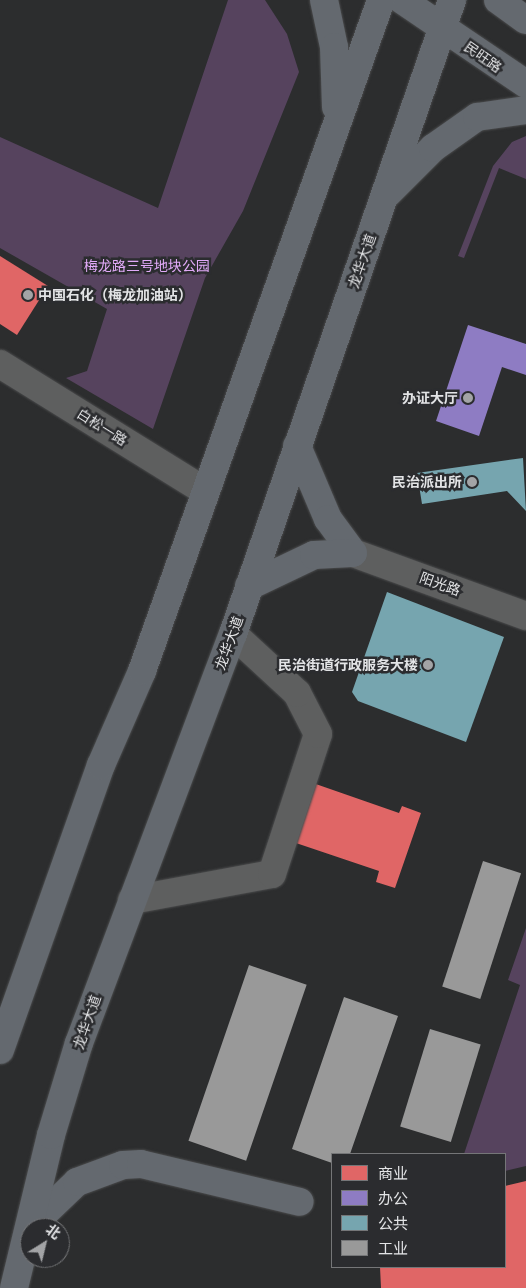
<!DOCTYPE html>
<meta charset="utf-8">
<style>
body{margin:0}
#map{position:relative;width:526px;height:1288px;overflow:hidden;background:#2c2d2e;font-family:"Space Grotesk","Noto Sans SC",sans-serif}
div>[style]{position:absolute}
.green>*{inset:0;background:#56435e}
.shops>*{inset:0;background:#e06666}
.offices>*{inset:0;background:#8e7cc3}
.public>*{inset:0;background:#76a5af}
.industry>*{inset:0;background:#999;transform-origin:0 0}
.roads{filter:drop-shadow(0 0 1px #4a4b4c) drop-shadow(0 0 1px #4a4b4c)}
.minor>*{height:28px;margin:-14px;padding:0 14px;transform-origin:14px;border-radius:14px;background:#5e5f5f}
.major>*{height:28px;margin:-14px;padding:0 14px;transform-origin:14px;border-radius:14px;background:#64696f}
.dots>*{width:14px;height:14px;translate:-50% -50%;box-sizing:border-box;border:2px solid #2b2c2f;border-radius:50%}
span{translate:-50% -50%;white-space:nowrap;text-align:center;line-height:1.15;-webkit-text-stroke:5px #2b2c2f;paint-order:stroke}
.street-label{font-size:14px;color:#e3e4e6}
.park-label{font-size:14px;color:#e1aaf8}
.poi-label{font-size:14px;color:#e3e4e6;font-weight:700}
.left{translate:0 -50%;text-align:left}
.right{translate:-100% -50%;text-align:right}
.legend{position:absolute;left:331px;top:1153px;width:175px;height:115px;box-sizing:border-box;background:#2b2c2f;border:1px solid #757678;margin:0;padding:6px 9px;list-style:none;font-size:15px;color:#e3e4e6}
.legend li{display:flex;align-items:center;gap:10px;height:25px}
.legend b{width:25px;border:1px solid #757678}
.north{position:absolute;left:20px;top:1218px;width:50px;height:50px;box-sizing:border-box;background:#2b2c2f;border:1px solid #757678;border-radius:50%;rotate:36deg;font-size:14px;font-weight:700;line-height:20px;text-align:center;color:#e3e4e6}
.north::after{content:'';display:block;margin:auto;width:18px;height:22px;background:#a3a4a6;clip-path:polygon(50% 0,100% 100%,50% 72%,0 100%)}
</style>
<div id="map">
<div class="green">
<i style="clip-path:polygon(228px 0,265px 0,287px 34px,299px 72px,243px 211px,205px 278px,153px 429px,66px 378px,87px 371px,107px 309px,0 248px,0 137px,158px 208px)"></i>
<i style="clip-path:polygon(526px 136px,526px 179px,499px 168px,464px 258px,458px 256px,493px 166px,512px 142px)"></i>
<i style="clip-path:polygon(526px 928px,526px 1166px,505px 1171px,505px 1154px,464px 1154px,520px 985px,508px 980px)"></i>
</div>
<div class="shops">
<i style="clip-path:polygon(0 256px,48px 286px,17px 335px,0 324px)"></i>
<i style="clip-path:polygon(310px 782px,399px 813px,402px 806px,421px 813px,395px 888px,376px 882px,379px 871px,290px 841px)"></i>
<i style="clip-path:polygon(526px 1181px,526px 1288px,381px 1288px,380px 1267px,505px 1267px,505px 1186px)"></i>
</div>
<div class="offices">
<i style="clip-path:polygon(468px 325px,526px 344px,526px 375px,502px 367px,479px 436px,436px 421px)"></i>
</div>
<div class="public">
<i style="clip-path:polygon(523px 458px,526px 511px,507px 491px,422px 504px,417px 473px)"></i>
<i style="clip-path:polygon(387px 592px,504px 637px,466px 742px,358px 701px,352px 692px)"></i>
</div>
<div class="industry">
<i style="left:483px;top:861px;width:40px;height:132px;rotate:18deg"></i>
<i style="left:249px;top:965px;width:61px;height:186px;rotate:19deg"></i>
<i style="clip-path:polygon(344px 997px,398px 1016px,350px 1154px,332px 1154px,332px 1163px,292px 1149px)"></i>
<i style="left:430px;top:1029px;width:53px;height:102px;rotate:17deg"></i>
</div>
<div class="roads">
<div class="minor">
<i style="left:0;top:364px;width:241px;rotate:31.8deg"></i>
<i style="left:353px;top:553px;width:184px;rotate:20deg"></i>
<i style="left:132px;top:900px;width:142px;rotate:-10.5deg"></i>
<i style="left:272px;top:874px;width:147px;rotate:-71.8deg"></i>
<i style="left:318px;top:734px;width:46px;rotate:-117.1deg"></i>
<i style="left:297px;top:693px;width:87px;rotate:-137.3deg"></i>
</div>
<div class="major">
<i style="left:324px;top:0;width:48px;rotate:78deg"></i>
<i style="left:334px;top:47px;width:60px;rotate:88.1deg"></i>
<i style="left:402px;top:0;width:150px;rotate:34.1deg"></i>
<i style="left:498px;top:0;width:34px;rotate:36deg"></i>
<i style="left:388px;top:193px;width:64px;rotate:-45deg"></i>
<i style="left:433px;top:148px;width:54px;rotate:-35.2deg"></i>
<i style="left:477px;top:117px;width:49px;rotate:-8.1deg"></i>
<i style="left:297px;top:446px;width:79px;rotate:67deg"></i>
<i style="left:328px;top:519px;width:42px;rotate:53.7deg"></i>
<i style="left:249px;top:586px;width:72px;rotate:-25.5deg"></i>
<i style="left:314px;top:555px;width:39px;rotate:-3deg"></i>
<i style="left:0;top:1050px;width:302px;rotate:-70.5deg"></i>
<i style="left:101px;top:765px;width:103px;rotate:-66.4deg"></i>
<i style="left:142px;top:671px;width:712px;rotate:-70.39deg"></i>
<i style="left:30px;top:1227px;width:65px;rotate:-43.8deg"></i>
<i style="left:77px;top:1182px;width:49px;rotate:-20.3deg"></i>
<i style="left:123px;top:1165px;width:18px;rotate:-3deg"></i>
<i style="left:141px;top:1164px;width:163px;rotate:13.4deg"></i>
<i style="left:14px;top:1288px;width:157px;rotate:-76.4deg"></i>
<i style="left:51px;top:1135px;width:96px;rotate:-73.1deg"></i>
<i style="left:79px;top:1043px;width:437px;rotate:-69.4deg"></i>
<i style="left:233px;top:634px;width:671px;rotate:-70.94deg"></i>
</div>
</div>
<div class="dots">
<i style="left:28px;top:295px;background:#a3a4a6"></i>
<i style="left:468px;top:398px;background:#a3a4a6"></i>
<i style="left:472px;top:482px;background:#a3a4a6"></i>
<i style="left:428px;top:665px;background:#a3a4a6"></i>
</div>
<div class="street-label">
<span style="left:483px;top:57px;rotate:35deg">民旺路</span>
<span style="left:362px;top:261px;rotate:-71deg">龙华大道</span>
<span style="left:102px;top:427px;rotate:32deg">白松一路</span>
<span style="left:440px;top:584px;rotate:20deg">阳光路</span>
<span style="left:229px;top:643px;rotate:-70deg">龙华大道</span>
<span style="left:87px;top:1022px;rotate:-71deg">龙华大道</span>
</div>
<div class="park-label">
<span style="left:147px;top:266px">梅龙路三号地块公园</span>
</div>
<div class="poi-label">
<span class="left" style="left:38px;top:295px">中国石化（梅龙加油站）</span>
<span class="right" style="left:458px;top:398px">办证大厅</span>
<span class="right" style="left:462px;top:482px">民治派出所</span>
<span class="right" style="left:418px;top:665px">民治街道行政服务大楼</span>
</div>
<ul class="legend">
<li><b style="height:14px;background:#e06666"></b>商业</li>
<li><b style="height:14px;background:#8e7cc3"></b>办公</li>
<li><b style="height:14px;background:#76a5af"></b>公共</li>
<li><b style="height:14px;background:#999"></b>工业</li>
</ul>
<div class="north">北</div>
</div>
